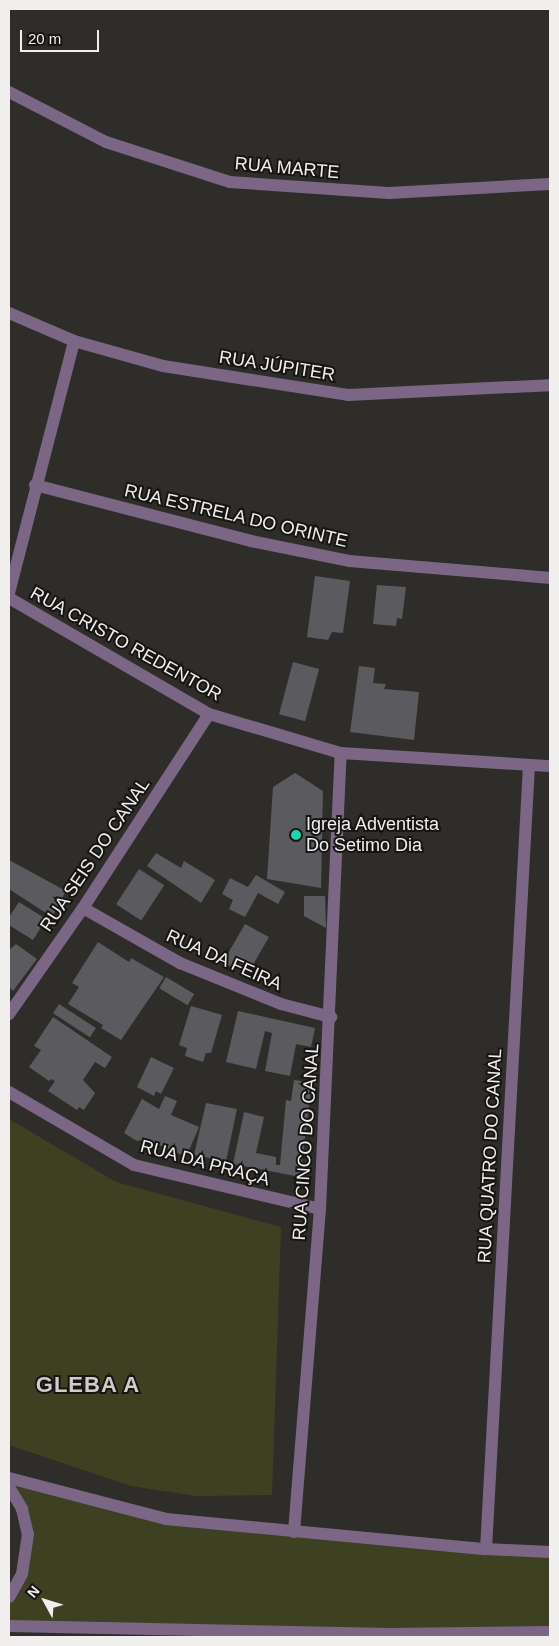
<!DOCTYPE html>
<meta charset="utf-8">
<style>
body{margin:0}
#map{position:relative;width:559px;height:1646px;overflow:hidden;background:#2f2d29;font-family:Arial,sans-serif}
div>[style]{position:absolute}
.green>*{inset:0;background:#3e4121}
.building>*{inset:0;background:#5b5a5e;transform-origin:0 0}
.minor>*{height:12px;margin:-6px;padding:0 6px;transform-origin:6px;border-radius:6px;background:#7b6686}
.dots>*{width:14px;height:14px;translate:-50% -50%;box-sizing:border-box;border:2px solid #161514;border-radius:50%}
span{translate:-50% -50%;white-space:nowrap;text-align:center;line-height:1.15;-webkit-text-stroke:4px #161514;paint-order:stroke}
.street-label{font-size:18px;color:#f1efed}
.poi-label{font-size:18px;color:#f1efed}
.left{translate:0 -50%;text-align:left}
.district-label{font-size:22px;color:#cfcdc8;font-weight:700;letter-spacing:1px}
.frame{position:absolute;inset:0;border:10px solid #f1efed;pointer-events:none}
.north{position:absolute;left:20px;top:1576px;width:50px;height:50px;-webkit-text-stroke:4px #161514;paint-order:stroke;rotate:309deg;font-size:14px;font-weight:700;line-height:20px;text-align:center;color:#f1efed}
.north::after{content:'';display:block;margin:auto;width:18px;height:22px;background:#f1efed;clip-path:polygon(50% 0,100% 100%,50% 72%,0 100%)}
.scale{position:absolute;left:20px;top:30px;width:79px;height:22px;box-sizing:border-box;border:2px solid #f1efed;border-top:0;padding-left:6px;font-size:15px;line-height:18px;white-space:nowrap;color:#f1efed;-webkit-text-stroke:4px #161514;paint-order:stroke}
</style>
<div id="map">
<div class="green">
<i style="clip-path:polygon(9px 1119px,116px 1182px,281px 1227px,272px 1495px,196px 1496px,131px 1486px,9px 1445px)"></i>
<i style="clip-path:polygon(9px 1478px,166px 1519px,550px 1555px,550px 1631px,9px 1626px,9px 1596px,30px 1530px)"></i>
</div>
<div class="building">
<i style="clip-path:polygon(315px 576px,350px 581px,343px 633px,332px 632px,328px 640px,307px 637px)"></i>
<i style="clip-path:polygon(377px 585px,406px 587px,402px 619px,397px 618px,396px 626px,373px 624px)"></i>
<i style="left:293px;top:662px;width:27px;height:54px;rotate:15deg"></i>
<i style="clip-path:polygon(359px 666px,375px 668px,373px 683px,386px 684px,384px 689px,419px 692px,414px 740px,350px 732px)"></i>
<i style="clip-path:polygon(295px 773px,323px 791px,321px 888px,267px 879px,273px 787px)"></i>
<i style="clip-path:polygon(156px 853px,181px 868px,184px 861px,215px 880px,201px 903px,147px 866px)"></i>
<i style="clip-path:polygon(9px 860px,66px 891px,52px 917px,9px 889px)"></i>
<i style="left:139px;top:869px;width:30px;height:42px;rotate:33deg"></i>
<i style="clip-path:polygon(256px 875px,285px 892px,278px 904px,258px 893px,245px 917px,229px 909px,233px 900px,222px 894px,230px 878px,248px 887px)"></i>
<i style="clip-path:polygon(304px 896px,325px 896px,326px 928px,304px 916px)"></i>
<i style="clip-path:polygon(19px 902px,46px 919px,33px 940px,9px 925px,9px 917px)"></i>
<i style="clip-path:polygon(245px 924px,269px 937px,250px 970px,236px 962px,233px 968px,223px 962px)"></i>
<i style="clip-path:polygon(98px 942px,129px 962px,131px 958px,164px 977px,121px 1040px,101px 1028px,103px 1025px,68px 1004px,79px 987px,72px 983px)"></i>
<i style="clip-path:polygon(16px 944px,37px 959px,13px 991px,9px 987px,9px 950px)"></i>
<i style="left:166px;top:977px;width:33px;height:13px;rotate:31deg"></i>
<i style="left:59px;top:1004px;width:44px;height:11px;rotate:33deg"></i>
<i style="clip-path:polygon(191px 1006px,222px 1015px,211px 1053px,206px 1053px,203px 1062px,185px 1056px,187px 1048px,179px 1045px)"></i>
<i style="clip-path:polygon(238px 1011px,315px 1028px,311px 1047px,296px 1044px,290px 1076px,265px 1071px,272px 1033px,265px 1031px,256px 1069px,226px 1062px)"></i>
<i style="clip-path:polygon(53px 1017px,112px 1057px,105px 1068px,95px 1062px,83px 1080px,95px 1093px,84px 1110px,79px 1107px,77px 1110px,48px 1091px,55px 1081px,51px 1079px,49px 1081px,29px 1067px,41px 1050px,34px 1046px)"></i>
<i style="clip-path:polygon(151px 1057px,174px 1068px,161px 1094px,156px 1091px,154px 1096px,137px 1087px)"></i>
<i style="clip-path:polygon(294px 1080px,312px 1083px,300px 1177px,233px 1164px,244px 1112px,264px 1117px,256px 1153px,276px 1157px,276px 1165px,280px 1165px,286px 1100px,291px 1101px)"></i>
<i style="clip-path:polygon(165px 1096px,177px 1101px,171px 1115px,199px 1127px,188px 1153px,185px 1152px,184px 1156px,146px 1139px,137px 1141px,124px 1133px,142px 1099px,159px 1109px)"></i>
<i style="clip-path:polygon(206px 1103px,237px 1109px,225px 1166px,219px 1165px,220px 1160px,194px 1155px)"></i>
</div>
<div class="minor">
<i style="left:9px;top:92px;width:109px;rotate:27.3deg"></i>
<i style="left:106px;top:142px;width:130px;rotate:17.9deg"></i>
<i style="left:230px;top:182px;width:159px;rotate:4deg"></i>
<i style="left:389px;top:193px;width:161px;rotate:-3.2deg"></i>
<i style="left:9px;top:313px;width:71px;rotate:23.3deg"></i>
<i style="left:74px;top:341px;width:92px;rotate:15.7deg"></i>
<i style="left:163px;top:366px;width:187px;rotate:8.9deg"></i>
<i style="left:348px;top:395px;width:202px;rotate:-2.8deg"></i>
<i style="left:35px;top:485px;width:223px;rotate:14.5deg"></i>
<i style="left:251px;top:541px;width:100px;rotate:11.5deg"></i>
<i style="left:349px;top:561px;width:202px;rotate:4.8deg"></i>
<i style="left:9px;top:593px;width:260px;rotate:-75.5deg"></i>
<i style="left:9px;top:598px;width:231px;rotate:30.1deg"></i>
<i style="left:209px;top:714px;width:138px;rotate:16.5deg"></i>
<i style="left:341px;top:753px;width:209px;rotate:3.6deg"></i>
<i style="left:83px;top:908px;width:112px;rotate:29.6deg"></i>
<i style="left:180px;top:963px;width:109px;rotate:22.1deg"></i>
<i style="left:281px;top:1004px;width:52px;rotate:14.6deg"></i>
<i style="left:9px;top:1014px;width:129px;rotate:-55.1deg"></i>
<i style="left:83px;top:908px;width:231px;rotate:-57deg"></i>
<i style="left:9px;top:1092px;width:145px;rotate:30.3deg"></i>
<i style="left:134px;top:1165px;width:191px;rotate:13.3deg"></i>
<i style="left:9px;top:1478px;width:162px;rotate:14.6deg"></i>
<i style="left:166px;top:1519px;width:321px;rotate:5.4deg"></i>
<i style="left:486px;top:1549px;width:64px;rotate:2.7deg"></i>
<i style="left:9px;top:1487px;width:26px;rotate:59deg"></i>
<i style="left:22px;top:1509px;width:26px;rotate:77deg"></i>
<i style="left:28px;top:1534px;width:40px;rotate:98.5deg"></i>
<i style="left:22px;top:1574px;width:26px;rotate:119deg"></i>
<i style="left:294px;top:1532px;width:324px;rotate:-85.4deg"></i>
<i style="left:320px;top:1209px;width:456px;rotate:-87.4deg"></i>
<i style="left:486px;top:1549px;width:785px;rotate:-86.86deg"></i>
<i style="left:9px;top:1626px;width:381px;rotate:1.2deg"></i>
<i style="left:390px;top:1634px;width:160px;rotate:-0.7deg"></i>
</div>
<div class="dots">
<i style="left:296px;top:835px;background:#1fd5b0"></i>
</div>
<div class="street-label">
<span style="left:287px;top:168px;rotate:5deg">RUA MARTE</span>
<span style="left:277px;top:366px;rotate:9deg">RUA JÚPITER</span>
<span style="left:236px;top:516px;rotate:13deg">RUA ESTRELA DO ORINTE</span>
<span style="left:126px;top:644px;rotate:29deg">RUA CRISTO REDENTOR</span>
<span style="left:95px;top:855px;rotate:-56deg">RUA SEIS DO CANAL</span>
<span style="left:224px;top:960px;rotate:24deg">RUA DA FEIRA</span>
<span style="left:306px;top:1142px;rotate:-86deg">RUA CINCO DO CANAL</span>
<span style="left:490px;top:1156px;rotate:-87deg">RUA QUATRO DO CANAL</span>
<span style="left:205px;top:1163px;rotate:15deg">RUA DA PRAÇA</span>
</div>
<div class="poi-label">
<span class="left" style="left:306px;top:835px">Igreja Adventista<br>Do Setimo Dia</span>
</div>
<div class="district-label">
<span style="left:88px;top:1385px">GLEBA A</span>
</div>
<div class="frame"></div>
<div class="north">N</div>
<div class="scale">20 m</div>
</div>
